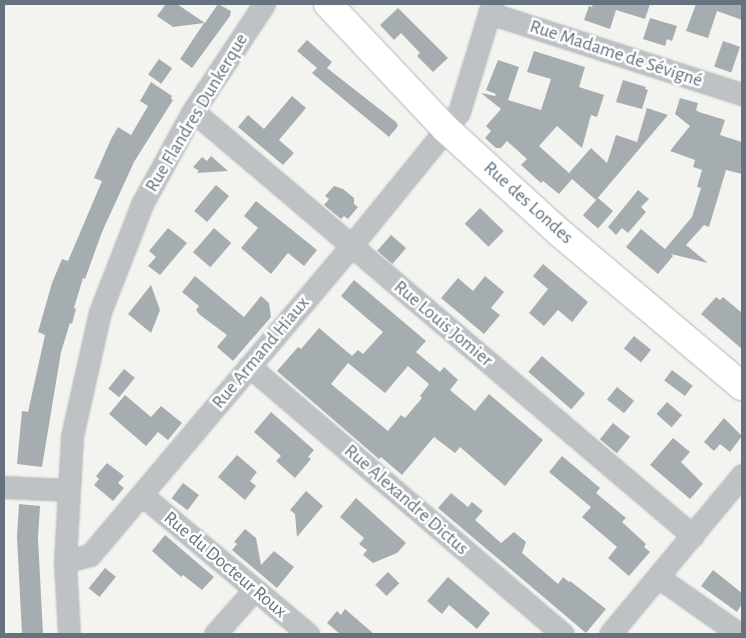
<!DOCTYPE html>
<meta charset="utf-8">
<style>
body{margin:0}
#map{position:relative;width:746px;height:638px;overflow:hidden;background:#f3f4ef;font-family:"Alegreya Sans",sans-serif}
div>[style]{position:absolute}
.building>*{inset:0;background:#a6adb1;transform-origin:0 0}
.roads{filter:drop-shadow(0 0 1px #b1b6b9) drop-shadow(0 0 1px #b1b6b9)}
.street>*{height:21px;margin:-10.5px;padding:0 10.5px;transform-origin:10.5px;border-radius:10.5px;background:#bec2c5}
.secondary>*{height:28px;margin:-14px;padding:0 14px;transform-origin:14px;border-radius:14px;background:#fff}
span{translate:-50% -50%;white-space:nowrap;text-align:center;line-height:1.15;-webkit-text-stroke:5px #fff;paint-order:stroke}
.street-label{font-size:19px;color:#64737f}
.frame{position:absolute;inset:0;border:5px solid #64737f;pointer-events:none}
</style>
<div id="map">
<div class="building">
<i style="clip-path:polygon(166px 4px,177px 4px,205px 23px,218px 4px,231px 11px,230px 16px,192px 68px,180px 59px,204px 23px,173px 27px,157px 16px)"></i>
<i style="clip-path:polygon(593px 4px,650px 4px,645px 19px,616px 10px,610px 29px,584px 20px,589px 6px,592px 7px)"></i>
<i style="clip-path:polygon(696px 4px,742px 4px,742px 20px,717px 11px,708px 38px,686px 31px)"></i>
<i style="clip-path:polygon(398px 8px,448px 58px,433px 72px,417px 56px,420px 53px,401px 33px,394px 40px,380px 25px)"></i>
<i style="clip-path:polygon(650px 18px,677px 26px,672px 41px,667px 39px,665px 46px,643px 39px)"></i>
<i style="clip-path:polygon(307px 40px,332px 62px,327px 68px,396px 122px,398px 126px,389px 137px,312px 73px,317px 68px,297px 51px)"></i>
<i style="left:723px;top:41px;width:18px;height:27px;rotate:19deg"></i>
<i style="clip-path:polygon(534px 51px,585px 67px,579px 87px,604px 95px,597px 117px,591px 115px,582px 148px,557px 126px,539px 146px,569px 173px,591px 148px,607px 163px,616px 135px,637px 142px,647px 108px,668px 115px,596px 200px,572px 179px,559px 194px,543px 181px,541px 183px,521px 165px,527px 159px,507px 141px,501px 148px,496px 148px,485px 138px,491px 131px,486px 126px,501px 109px,481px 93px,495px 96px,496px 94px,486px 90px,498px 60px,519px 67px,508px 100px,541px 110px,551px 79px,527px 72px)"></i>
<i style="left:159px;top:59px;width:16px;height:19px;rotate:35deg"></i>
<i style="clip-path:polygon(623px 80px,646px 87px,645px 89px,648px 90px,642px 109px,616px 102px)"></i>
<i style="clip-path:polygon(151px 82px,172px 96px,171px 99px,173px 100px,134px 162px,102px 232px,85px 279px,83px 278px,74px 308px,76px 309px,72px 324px,70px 323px,61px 352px,42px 467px,17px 464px,22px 411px,28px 412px,45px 335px,38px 332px,52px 283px,62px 259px,68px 261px,102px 181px,94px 178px,111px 139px,118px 127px,131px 135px,148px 106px,140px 101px)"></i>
<i style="clip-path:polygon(292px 96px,306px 108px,279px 140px,294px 153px,283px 165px,238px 127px,248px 115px,264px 129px)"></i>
<i style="clip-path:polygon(680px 98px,698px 103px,696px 110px,699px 112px,725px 120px,720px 135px,742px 142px,742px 174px,726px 170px,709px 227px,704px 225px,686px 245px,708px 263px,671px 254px,673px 256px,658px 274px,626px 247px,641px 229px,665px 249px,692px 217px,701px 188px,697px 187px,702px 170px,693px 167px,695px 160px,670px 151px,690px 126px,675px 114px)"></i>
<i style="clip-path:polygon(211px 156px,228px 171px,197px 173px,199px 171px,193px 167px,202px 157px,207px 161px)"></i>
<i style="left:216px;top:185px;width:17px;height:34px;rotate:40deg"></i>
<i style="clip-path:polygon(334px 186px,343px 189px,354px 198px,354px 204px,358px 207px,348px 219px,344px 216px,341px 219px,324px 205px,329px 199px,325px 196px)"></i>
<i style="clip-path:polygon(638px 190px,649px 199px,641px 207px,646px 212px,628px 233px,622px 228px,616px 235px,608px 227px)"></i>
<i style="left:598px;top:198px;width:20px;height:23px;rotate:41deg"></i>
<i style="clip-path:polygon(256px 201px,317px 250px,304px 266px,288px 253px,271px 274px,241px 248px,258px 228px,244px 216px)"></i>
<i style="left:480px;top:208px;width:33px;height:22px;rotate:44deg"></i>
<i style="clip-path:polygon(168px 228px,187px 243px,160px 275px,148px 266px,156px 257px,149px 251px)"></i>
<i style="left:214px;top:228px;width:23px;height:32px;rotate:41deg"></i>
<i style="left:391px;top:235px;width:20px;height:21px;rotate:41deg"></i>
<i style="clip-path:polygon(543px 264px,588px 302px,572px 322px,558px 310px,544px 326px,529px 313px,548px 289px,533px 276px)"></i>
<i style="clip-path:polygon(195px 276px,244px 317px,261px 296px,269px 303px,271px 317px,233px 361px,217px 347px,227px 335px,200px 315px,196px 310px,199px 306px,182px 292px)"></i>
<i style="clip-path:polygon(485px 276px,504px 292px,491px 308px,500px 315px,484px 334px,441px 298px,458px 278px,473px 291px)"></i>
<i style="clip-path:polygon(evenodd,354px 280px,426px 341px,416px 352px,440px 372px,444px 367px,458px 380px,450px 390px,475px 411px,489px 394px,543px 440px,505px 486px,460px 447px,455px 453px,434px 437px,402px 475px,381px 457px,379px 459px,277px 371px,298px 347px,301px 349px,319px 328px,352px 356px,358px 350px,363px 354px,383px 332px,341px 296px,354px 280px,348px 363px,385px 393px,408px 366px,429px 384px,420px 396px,422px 398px,405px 418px,401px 415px,388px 431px,331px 384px,348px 363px)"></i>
<i style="clip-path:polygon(151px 285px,160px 310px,151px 333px,128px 314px)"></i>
<i style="clip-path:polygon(716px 297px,720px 300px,723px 297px,742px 313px,742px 349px,701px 314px)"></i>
<i style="left:634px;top:336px;width:22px;height:16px;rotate:39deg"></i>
<i style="left:542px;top:356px;width:57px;height:21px;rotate:41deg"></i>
<i style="left:124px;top:369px;width:14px;height:25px;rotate:39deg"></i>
<i style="left:672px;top:370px;width:26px;height:13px;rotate:37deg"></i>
<i style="left:617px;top:387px;width:22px;height:16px;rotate:39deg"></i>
<i style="clip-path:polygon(125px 395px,151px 417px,161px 406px,182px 423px,168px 440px,158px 432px,146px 446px,109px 414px)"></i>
<i style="left:667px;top:402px;width:20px;height:16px;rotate:41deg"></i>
<i style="clip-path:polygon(271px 412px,314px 450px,308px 457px,311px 459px,295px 478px,276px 461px,281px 456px,254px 432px)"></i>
<i style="clip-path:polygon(724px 418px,742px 436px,730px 452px,720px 444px,714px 451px,704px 442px)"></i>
<i style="left:613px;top:423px;width:22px;height:21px;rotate:39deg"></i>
<i style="clip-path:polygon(673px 438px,690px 452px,681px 462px,703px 484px,690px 499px,650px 465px)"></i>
<i style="clip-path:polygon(237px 455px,257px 472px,250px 481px,256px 486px,245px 500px,218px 477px)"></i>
<i style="clip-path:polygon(562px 456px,600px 488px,596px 493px,626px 518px,622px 522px,646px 544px,644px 547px,650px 552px,629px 576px,608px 558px,617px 547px,582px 517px,591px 507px,549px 472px)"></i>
<i style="clip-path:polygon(107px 463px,124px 476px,118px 483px,124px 488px,113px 501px,94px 485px,99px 479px,96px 476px)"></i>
<i style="left:183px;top:483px;width:20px;height:19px;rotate:37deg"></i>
<i style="clip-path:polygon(306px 491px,323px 506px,297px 537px,295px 514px,290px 510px)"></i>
<i style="clip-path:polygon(451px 493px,468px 507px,472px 502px,483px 511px,475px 520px,501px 543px,514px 532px,526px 542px,522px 553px,558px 584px,563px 577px,569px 582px,570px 581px,606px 609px,586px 633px,438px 508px)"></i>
<i style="clip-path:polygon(356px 498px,406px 543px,397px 553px,373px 563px,363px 555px,367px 550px,359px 544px,364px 538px,340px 517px)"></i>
<i style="clip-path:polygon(19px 504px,40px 506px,38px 538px,43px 634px,22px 634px,17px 537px)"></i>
<i style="clip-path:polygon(245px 529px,256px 538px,261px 565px,274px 551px,294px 567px,277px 588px,232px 550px,237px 544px,234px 542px)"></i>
<i style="clip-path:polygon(165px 535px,214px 577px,202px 590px,183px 575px,181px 577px,152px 551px)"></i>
<i style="left:105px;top:568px;width:14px;height:26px;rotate:39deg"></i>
<i style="clip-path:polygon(713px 570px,742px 593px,742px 604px,737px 612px,701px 586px)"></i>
<i style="left:388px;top:572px;width:16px;height:18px;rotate:45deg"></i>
<i style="clip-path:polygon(448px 577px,490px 613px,477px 629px,449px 605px,442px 614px,427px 601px)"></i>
<i style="clip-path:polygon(345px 609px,374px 634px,340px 634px,327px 623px,337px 611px,341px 615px)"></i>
</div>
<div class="roads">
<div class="street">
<i style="left:489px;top:13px;width:266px;rotate:17.8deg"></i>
<i style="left:193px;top:111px;width:656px;rotate:40.36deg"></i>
<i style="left:249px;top:366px;width:413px;rotate:40.5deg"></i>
<i style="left:4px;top:487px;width:64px;rotate:2.7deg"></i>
<i style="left:142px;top:495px;width:217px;rotate:39.9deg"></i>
<i style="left:65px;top:562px;width:26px;rotate:-16deg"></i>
<i style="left:90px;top:555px;width:404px;rotate:-49.8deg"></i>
<i style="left:351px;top:246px;width:151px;rotate:-50.9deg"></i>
<i style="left:446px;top:129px;width:21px;rotate:-53deg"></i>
<i style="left:459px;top:112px;width:113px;rotate:-73deg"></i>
<i style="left:658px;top:577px;width:99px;rotate:35.1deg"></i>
<i style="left:69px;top:634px;width:72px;rotate:-93.2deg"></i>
<i style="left:65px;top:562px;width:126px;rotate:-86.8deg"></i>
<i style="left:72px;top:436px;width:127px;rotate:-77.3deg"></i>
<i style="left:100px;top:312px;width:116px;rotate:-68.7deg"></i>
<i style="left:142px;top:204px;width:106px;rotate:-61.3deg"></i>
<i style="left:193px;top:111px;width:128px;rotate:-56.4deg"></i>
<i style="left:215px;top:634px;width:60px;rotate:-48.4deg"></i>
<i style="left:610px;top:634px;width:207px;rotate:-50.3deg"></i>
</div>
<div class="secondary">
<i style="left:328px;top:4px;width:172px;rotate:46.7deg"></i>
<i style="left:446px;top:129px;width:154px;rotate:42.4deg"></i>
<i style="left:560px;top:233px;width:238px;rotate:40.1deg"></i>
</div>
</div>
<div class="street-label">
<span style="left:616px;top:54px;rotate:18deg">Rue Madame de Sévigné</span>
<span style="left:197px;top:113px;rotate:-59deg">Rue Flandres Dunkerque</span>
<span style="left:528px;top:203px;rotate:42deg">Rue des Londes</span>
<span style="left:443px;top:324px;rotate:40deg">Rue Louis Jomier</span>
<span style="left:261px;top:353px;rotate:-50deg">Rue Armand Hiaux</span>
<span style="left:406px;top:500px;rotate:41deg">Rue Alexandre Dictus</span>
<span style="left:225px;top:565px;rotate:40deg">Rue du Docteur Roux</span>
</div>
<div class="frame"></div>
</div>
